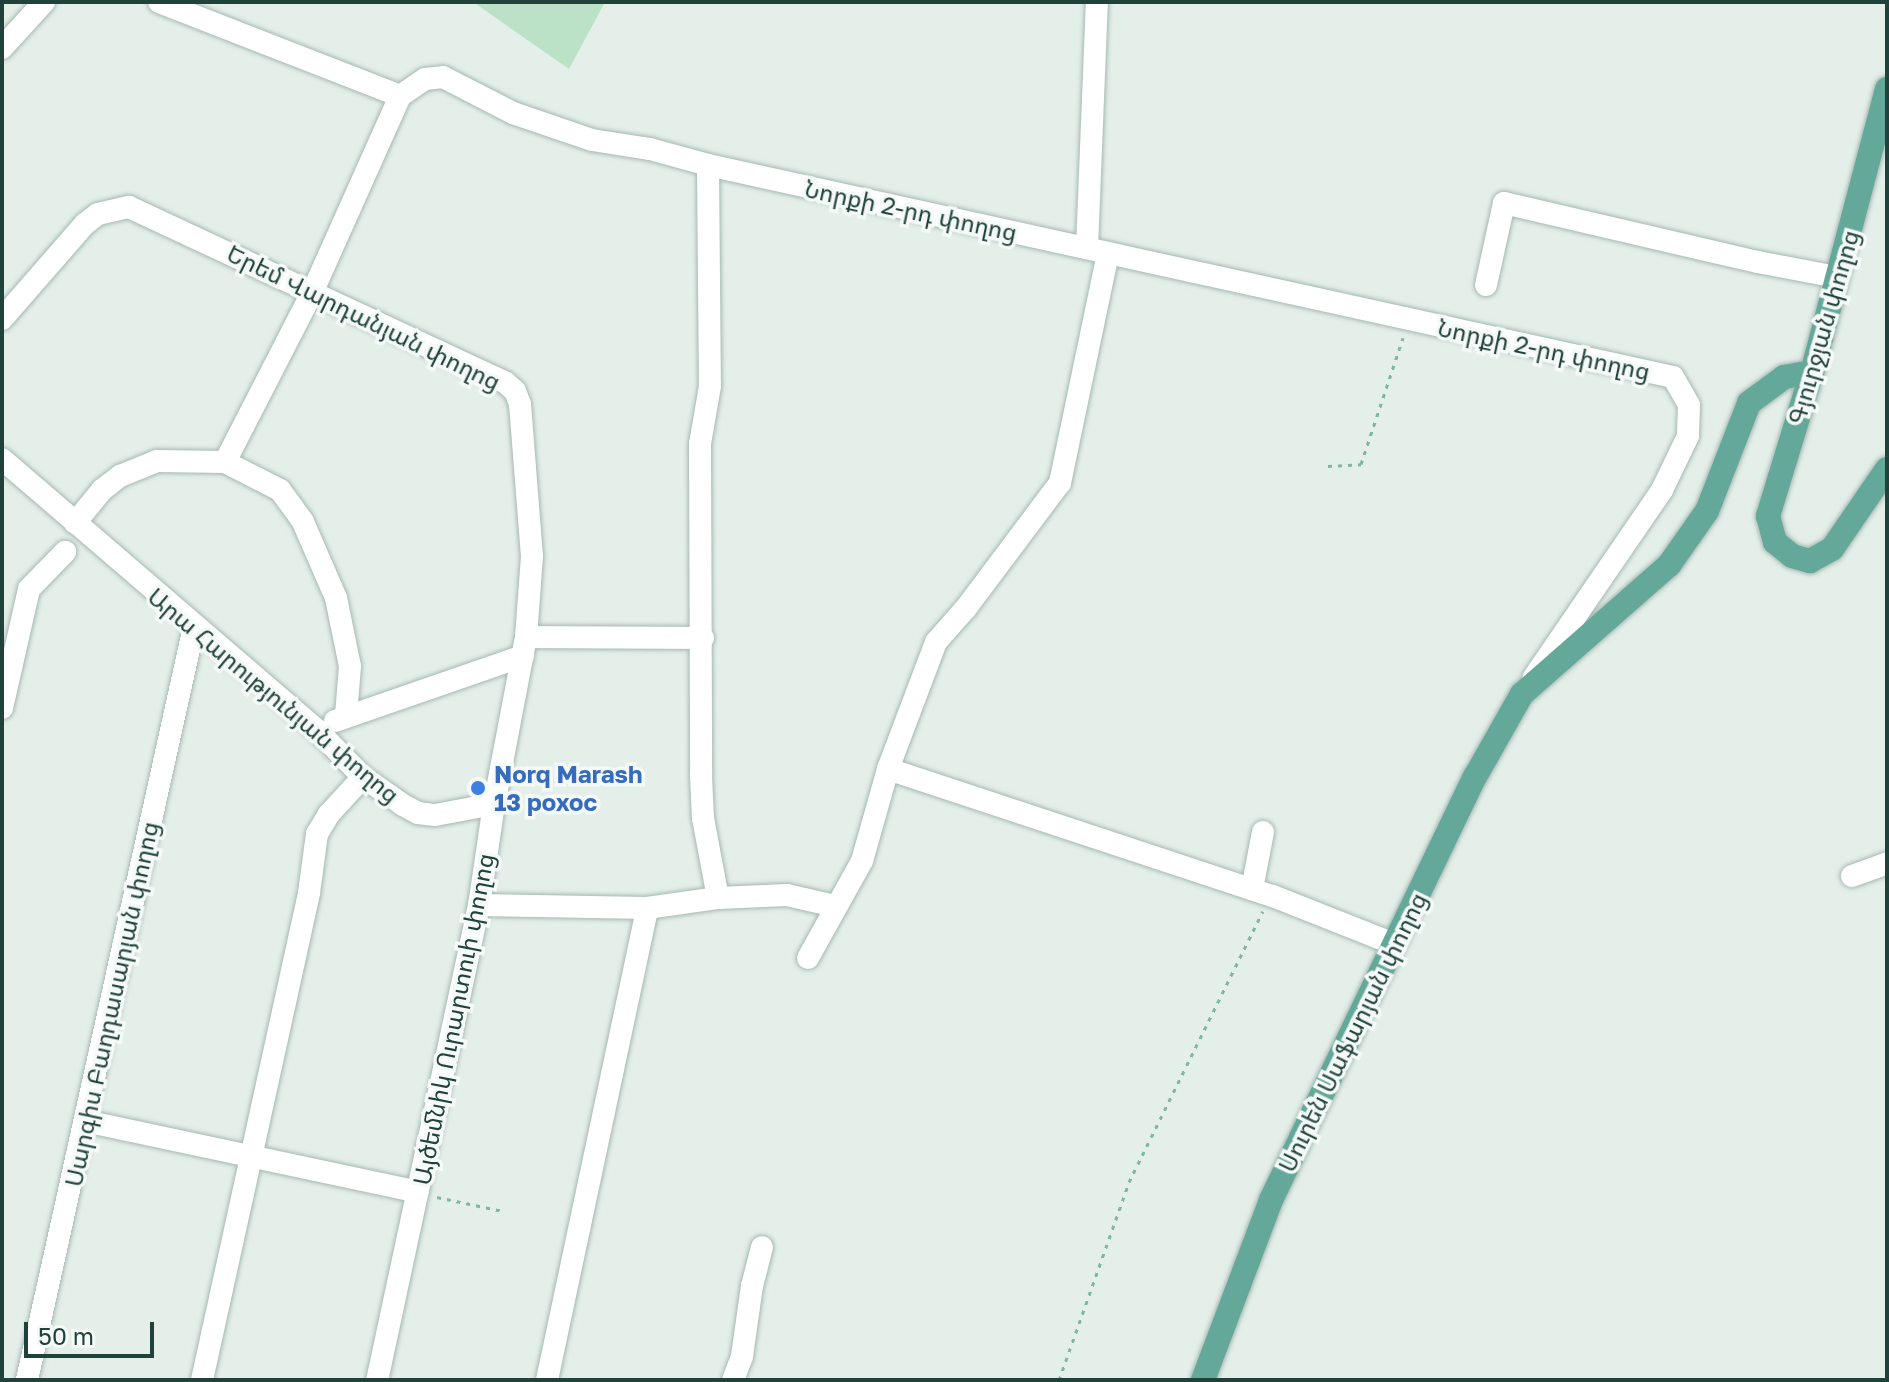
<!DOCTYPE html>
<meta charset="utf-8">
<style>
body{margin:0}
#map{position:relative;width:1889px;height:1382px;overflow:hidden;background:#e4efea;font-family:"Golos Text","Noto Sans Armenian",sans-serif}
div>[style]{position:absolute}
.green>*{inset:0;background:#bbe1c7}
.path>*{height:3px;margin-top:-1.5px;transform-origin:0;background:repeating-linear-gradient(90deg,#81b5a7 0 4px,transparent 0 10px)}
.roads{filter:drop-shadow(0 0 2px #a6b8b2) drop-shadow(0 0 2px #a6b8b2)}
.minor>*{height:22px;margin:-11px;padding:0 11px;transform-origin:11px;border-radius:11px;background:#fff}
.major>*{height:24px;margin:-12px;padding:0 12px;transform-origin:12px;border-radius:12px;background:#64a89a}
.dots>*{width:22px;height:22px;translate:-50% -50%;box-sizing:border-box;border:4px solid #f5faf8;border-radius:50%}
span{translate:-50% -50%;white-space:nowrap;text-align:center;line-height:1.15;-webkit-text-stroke:7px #f5faf8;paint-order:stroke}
.street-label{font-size:24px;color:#21423b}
.shop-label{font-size:24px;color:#366cbe;font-weight:700}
.left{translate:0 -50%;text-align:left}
.frame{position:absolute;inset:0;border:4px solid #21423b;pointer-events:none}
.scale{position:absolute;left:24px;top:1322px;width:130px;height:36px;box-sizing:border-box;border:4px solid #21423b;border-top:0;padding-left:10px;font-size:24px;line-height:28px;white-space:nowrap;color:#21423b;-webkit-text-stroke:6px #f5faf8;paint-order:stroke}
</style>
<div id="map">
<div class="green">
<i style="clip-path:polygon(473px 2px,605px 2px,569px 69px)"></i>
</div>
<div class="path">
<i style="left:1328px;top:466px;width:33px;rotate:-3deg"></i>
<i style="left:1361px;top:464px;width:133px;rotate:-71.6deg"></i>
<i style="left:437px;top:1197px;width:67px;rotate:12deg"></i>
<i style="left:1059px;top:1380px;width:210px;rotate:-70.5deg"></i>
<i style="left:1129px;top:1182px;width:302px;rotate:-63.7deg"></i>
</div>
<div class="roads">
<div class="minor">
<i style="left:159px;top:2px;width:259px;rotate:21.3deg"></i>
<i style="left:400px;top:96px;width:30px;rotate:-34deg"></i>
<i style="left:425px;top:79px;width:18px;rotate:-6deg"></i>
<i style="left:443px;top:77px;width:79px;rotate:27.2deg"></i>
<i style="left:513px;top:113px;width:83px;rotate:18.9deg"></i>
<i style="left:592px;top:140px;width:59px;rotate:8.8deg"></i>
<i style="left:650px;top:149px;width:60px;rotate:15.4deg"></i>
<i style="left:708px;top:165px;width:988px;rotate:12.39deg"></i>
<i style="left:1673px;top:377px;width:32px;rotate:60deg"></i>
<i style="left:1689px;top:405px;width:31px;rotate:92deg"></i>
<i style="left:1688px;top:436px;width:60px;rotate:115.7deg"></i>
<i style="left:1662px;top:490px;width:227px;rotate:124.4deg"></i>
<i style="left:2px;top:48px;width:62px;rotate:-47.6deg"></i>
<i style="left:708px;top:165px;width:221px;rotate:89.5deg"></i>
<i style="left:710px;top:386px;width:59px;rotate:99.8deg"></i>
<i style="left:700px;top:444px;width:332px;rotate:89.8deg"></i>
<i style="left:701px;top:776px;width:42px;rotate:87.3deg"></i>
<i style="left:703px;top:818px;width:81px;rotate:79.4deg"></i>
<i style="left:1087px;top:248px;width:246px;rotate:-87.7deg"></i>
<i style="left:1486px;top:285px;width:84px;rotate:-77.6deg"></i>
<i style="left:1504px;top:203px;width:261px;rotate:13.1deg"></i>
<i style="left:1758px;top:262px;width:80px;rotate:10.8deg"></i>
<i style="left:2px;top:319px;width:126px;rotate:-48.9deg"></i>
<i style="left:85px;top:224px;width:16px;rotate:-38deg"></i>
<i style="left:98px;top:214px;width:32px;rotate:-13deg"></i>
<i style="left:129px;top:207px;width:416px;rotate:25deg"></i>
<i style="left:506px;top:383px;width:12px;rotate:42deg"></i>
<i style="left:515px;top:391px;width:14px;rotate:69deg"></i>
<i style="left:520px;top:404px;width:152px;rotate:85.5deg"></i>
<i style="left:532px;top:556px;width:81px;rotate:94.2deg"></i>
<i style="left:526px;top:637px;width:170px;rotate:100.8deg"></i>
<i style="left:494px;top:804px;width:102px;rotate:98.4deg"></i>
<i style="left:479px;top:905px;width:486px;rotate:102.1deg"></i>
<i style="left:2px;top:459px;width:416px;rotate:40.7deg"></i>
<i style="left:317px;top:730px;width:66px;rotate:45.6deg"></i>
<i style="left:363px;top:777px;width:49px;rotate:35deg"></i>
<i style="left:403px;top:805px;width:17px;rotate:28deg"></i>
<i style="left:418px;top:813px;width:17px;rotate:7deg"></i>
<i style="left:435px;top:815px;width:60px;rotate:-10.6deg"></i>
<i style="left:225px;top:462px;width:190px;rotate:-62.8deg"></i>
<i style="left:312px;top:293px;width:216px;rotate:-65.9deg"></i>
<i style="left:75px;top:523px;width:43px;rotate:-50.7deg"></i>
<i style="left:102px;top:490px;width:23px;rotate:-38deg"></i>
<i style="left:120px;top:476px;width:40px;rotate:-22deg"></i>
<i style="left:157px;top:461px;width:68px;rotate:0.8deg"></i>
<i style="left:225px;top:462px;width:62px;rotate:27deg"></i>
<i style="left:280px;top:490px;width:39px;rotate:54deg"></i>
<i style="left:303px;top:522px;width:83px;rotate:66.5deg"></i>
<i style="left:336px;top:598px;width:69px;rotate:78.4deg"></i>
<i style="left:350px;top:666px;width:50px;rotate:94.6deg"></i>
<i style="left:526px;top:637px;width:177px;rotate:0.3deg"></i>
<i style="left:2px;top:708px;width:122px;rotate:-77.2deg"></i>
<i style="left:29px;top:589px;width:52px;rotate:-45.8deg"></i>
<i style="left:335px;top:721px;width:199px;rotate:-19.1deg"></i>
<i style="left:888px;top:769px;width:136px;rotate:-69.3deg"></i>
<i style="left:936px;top:642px;width:45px;rotate:-48.6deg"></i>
<i style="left:966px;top:608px;width:156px;rotate:-53.1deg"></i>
<i style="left:1060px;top:483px;width:235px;rotate:-78.2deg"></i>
<i style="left:1852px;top:876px;width:37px;rotate:-20deg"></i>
<i style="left:1252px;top:889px;width:58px;rotate:-79.1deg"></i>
<i style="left:479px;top:905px;width:168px;rotate:1deg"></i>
<i style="left:647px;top:908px;width:72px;rotate:-8deg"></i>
<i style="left:718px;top:898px;width:69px;rotate:-2.5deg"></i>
<i style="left:787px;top:895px;width:49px;rotate:12.9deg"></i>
<i style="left:808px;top:958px;width:111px;rotate:-60.9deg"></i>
<i style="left:862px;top:861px;width:96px;rotate:-74.2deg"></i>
<i style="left:888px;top:769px;width:405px;rotate:18.3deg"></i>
<i style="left:1273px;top:896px;width:130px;rotate:21.6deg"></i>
<i style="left:85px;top:1121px;width:340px;rotate:12deg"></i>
<i style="left:27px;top:1380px;width:771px;rotate:-77.5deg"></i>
<i style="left:202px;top:1380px;width:499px;rotate:-77.6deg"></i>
<i style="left:309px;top:893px;width:60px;rotate:-82.3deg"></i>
<i style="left:317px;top:834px;width:23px;rotate:-59deg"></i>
<i style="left:329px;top:814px;width:50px;rotate:-47.4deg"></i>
<i style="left:547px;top:1380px;width:482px;rotate:-78deg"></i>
<i style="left:733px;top:1380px;width:26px;rotate:-69deg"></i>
<i style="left:742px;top:1356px;width:71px;rotate:-81.9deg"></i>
<i style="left:752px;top:1286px;width:40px;rotate:-75.6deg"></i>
</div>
<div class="major">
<i style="left:1887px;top:89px;width:293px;rotate:104.8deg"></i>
<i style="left:1812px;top:372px;width:151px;rotate:107deg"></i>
<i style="left:1768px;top:516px;width:27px;rotate:75deg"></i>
<i style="left:1775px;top:542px;width:22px;rotate:39deg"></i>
<i style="left:1792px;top:556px;width:19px;rotate:16deg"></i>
<i style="left:1810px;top:561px;width:25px;rotate:-29deg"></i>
<i style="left:1832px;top:549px;width:97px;rotate:-55.5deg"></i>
<i style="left:1203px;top:1380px;width:192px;rotate:-69.3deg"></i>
<i style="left:1271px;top:1200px;width:470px;rotate:-64.3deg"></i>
<i style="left:1475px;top:777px;width:95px;rotate:-60.5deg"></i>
<i style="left:1522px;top:694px;width:196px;rotate:-41.3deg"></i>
<i style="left:1669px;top:565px;width:66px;rotate:-54.9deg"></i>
<i style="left:1707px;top:511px;width:116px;rotate:-68.7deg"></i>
<i style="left:1749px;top:403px;width:44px;rotate:-36.6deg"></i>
<i style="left:1784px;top:377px;width:28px;rotate:-10deg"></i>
</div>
</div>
<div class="dots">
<i style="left:478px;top:788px;background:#3f7fe0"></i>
</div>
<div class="street-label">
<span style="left:911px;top:210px;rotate:12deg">Նորքի 2-րդ փողոց</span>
<span style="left:364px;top:317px;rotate:26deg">Երեմ Վարդանյան փողոց</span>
<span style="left:1823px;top:327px;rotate:-74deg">Գյուրջյան փողոց</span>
<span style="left:1544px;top:349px;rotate:12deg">Նորքի 2-րդ փողոց</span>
<span style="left:274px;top:695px;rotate:40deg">Արա Հարությունյան փողոց</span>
<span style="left:111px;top:1004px;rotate:-78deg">Սարգիս Բաղդասարյան փողոց</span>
<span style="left:453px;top:1019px;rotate:-79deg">Այծեմնիկ Ուրարտուի փողոց</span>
<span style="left:1352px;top:1032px;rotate:-64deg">Սուրեն Սաֆարյան փողոց</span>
</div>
<div class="shop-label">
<span class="left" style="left:494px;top:788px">Norq Marash<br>13 poxoc</span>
</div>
<div class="frame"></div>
<div class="scale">50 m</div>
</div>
